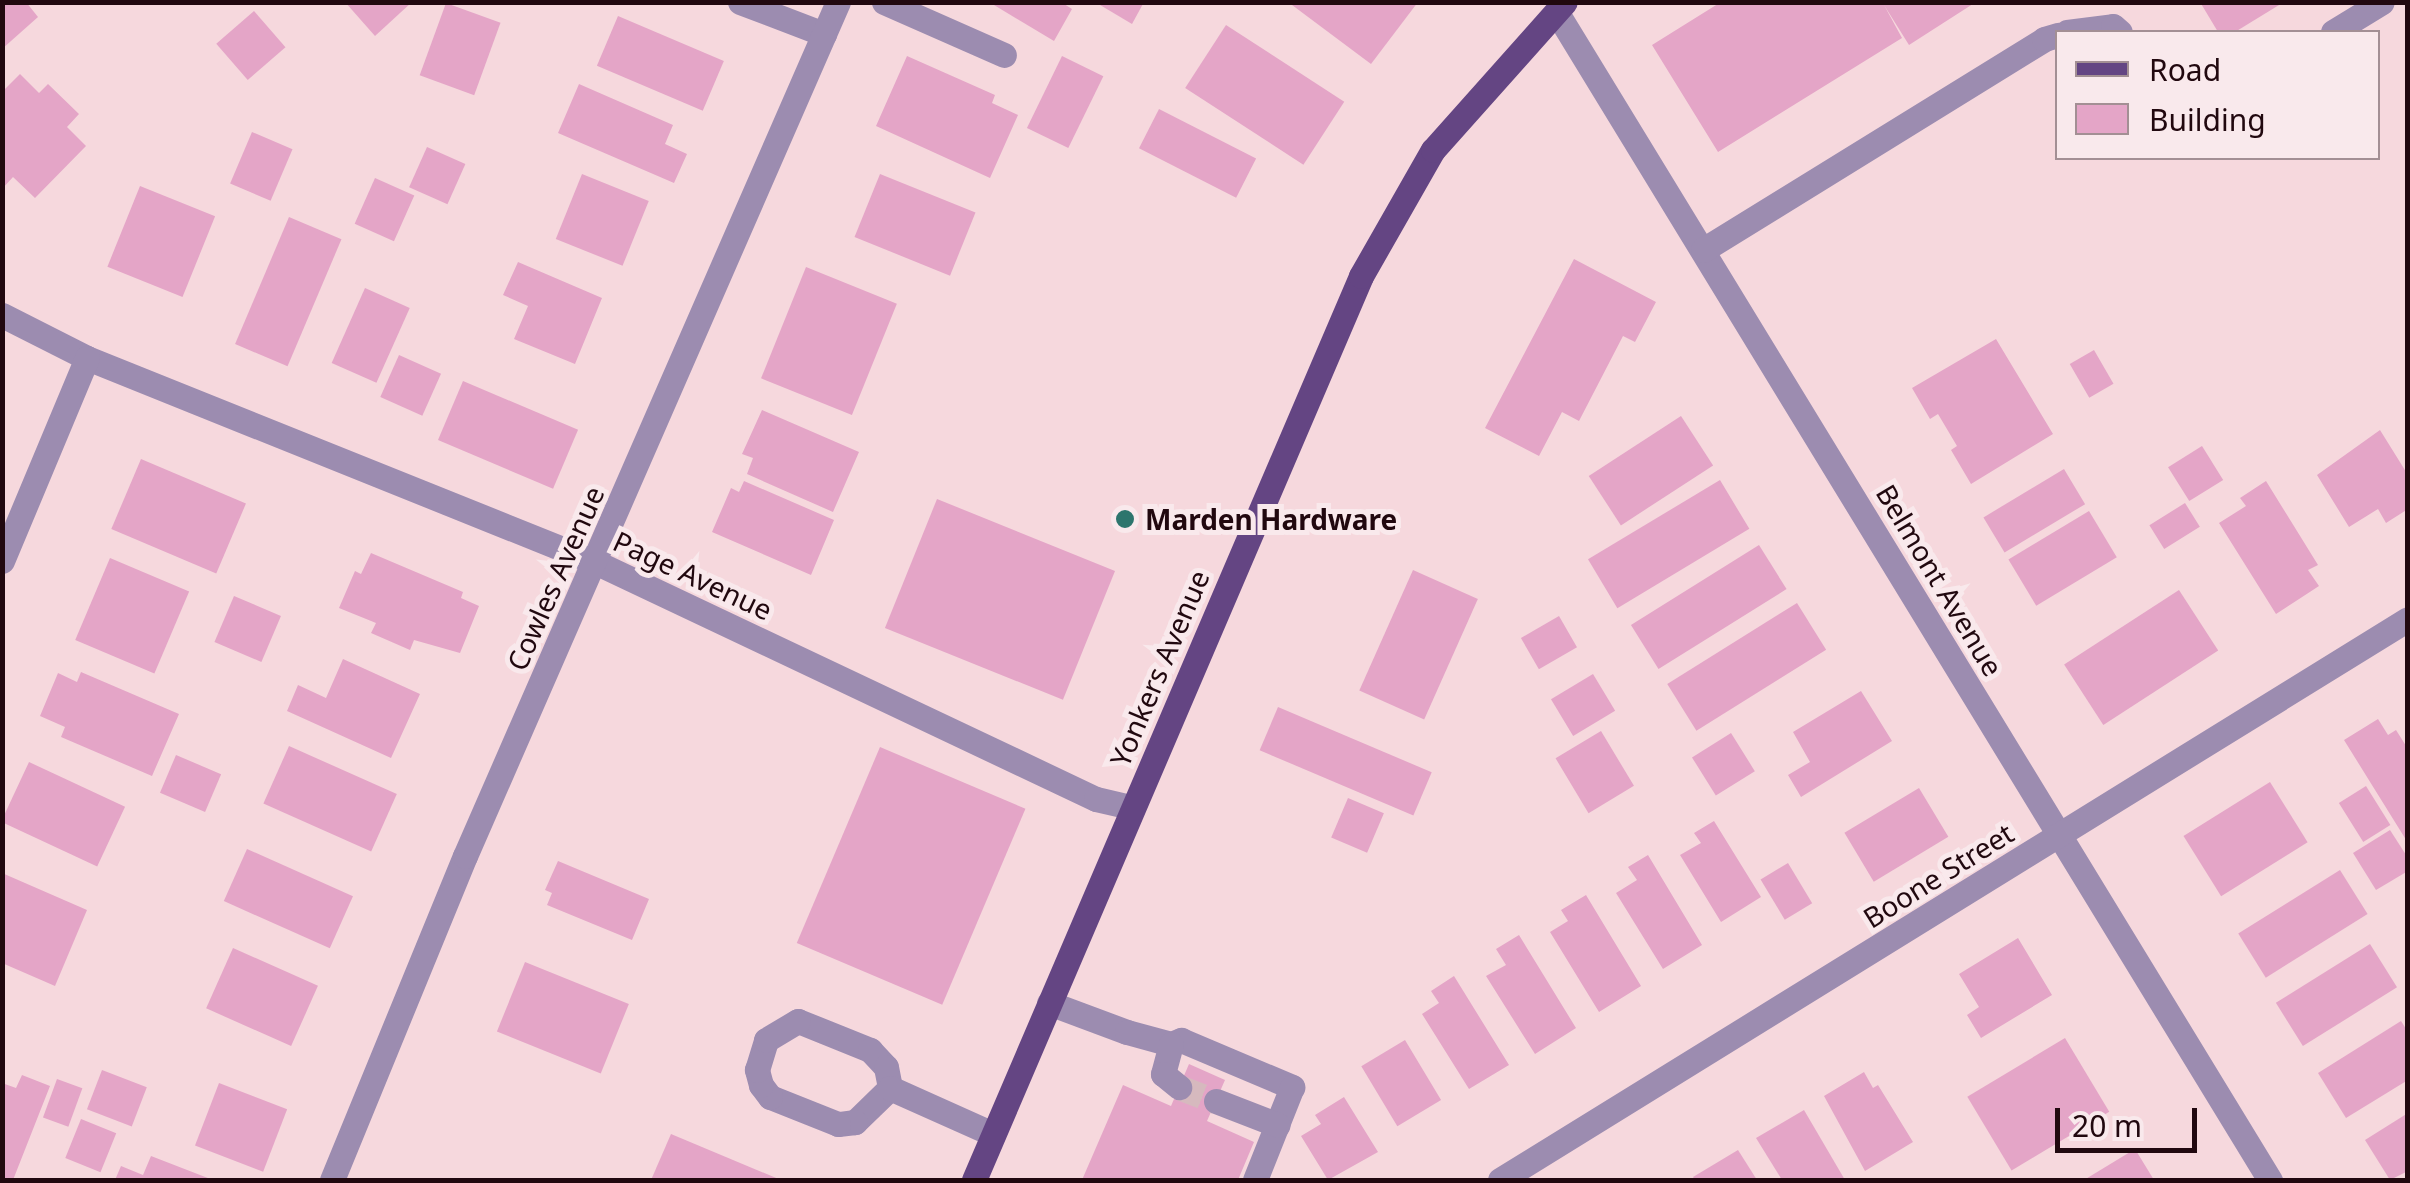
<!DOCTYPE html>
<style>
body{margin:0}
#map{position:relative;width:2410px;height:1183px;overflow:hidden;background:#f6d8dd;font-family:"Noto Sans",sans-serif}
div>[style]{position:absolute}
.building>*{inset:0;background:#e4a5c7;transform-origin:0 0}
.minor-tunnel>*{height:25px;margin-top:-12.5px;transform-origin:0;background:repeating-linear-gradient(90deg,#d6b9be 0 25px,transparent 0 37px)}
.minor>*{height:25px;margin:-12.5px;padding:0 12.5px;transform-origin:12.5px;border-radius:12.5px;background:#9c8cb0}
.major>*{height:25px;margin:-12.5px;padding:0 12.5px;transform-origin:12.5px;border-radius:12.5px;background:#644583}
.dots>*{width:28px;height:28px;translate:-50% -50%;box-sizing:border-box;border:5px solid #f9e9ec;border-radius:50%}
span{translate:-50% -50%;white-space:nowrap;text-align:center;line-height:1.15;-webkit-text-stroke:10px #f9e9ec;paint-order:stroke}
.poi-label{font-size:28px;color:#21080f;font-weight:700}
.left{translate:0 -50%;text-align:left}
.street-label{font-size:28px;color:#21080f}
.frame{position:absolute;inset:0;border:5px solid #21080f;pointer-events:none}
.legend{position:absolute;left:2055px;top:30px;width:325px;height:130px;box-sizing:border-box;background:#f9e9ec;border:2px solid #a38f94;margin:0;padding:12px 18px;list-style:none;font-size:30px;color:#21080f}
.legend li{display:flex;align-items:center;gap:20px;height:50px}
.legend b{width:50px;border:2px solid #a38f94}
.scale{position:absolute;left:2055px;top:1108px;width:142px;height:45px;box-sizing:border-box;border:5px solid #21080f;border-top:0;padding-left:12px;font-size:30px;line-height:35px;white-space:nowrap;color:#21080f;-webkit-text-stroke:8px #f9e9ec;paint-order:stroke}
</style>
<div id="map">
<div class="building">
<i style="clip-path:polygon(2px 2px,26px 2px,38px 17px,2px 49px)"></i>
<i style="clip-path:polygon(345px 2px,412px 2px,375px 36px)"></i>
<i style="clip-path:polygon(989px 2px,1061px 2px,1072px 9px,1054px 41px)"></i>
<i style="clip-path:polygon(1095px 2px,1144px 2px,1132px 24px)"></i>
<i style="clip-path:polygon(1288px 2px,1418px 2px,1371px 64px)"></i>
<i style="clip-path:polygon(1721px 2px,1976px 2px,1909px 45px,1884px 5px,1902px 38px,1718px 152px,1652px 45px)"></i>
<i style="clip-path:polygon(2200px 2px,2284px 2px,2235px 32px,2218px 32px)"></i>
<i style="left:446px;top:3px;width:58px;height:77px;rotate:20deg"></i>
<i style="left:254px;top:11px;width:48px;height:50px;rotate:49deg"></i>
<i style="left:618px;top:16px;width:115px;height:54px;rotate:23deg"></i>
<i style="left:1226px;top:25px;width:141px;height:75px;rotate:33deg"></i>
<i style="clip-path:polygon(907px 56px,995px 95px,992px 103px,1018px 115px,990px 178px,876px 126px)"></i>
<i style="left:1062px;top:56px;width:46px;height:80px;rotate:26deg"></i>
<i style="clip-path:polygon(20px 74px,39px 93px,48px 84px,79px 114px,67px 127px,86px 146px,35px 198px,13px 177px,2px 189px,2px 92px)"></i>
<i style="clip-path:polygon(579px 84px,673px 125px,665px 144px,687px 154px,674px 183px,558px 133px)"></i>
<i style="left:1159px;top:109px;width:109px;height:44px;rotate:27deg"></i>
<i style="left:252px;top:132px;width:44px;height:56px;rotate:23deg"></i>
<i style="left:427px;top:147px;width:42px;height:44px;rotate:24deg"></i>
<i style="left:582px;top:174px;width:72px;height:70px;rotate:22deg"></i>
<i style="left:880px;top:174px;width:103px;height:68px;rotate:22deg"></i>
<i style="left:375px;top:178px;width:43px;height:50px;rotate:24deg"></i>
<i style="left:140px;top:186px;width:81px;height:87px;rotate:22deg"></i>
<i style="left:289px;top:217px;width:57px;height:138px;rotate:23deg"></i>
<i style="clip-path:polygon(1574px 259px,1656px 302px,1635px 342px,1623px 336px,1579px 421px,1562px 412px,1539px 456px,1485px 428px)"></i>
<i style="clip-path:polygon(518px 262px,602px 298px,575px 364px,514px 339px,528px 306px,503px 295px)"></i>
<i style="left:806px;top:267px;width:98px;height:120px;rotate:22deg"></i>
<i style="left:365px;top:288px;width:49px;height:82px;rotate:24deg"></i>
<i style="clip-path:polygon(1996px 339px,2053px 434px,1971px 484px,1951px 450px,1957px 446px,1938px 414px,1930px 419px,1912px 388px)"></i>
<i style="left:2094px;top:350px;width:39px;height:28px;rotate:60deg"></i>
<i style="left:399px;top:355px;width:46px;height:46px;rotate:24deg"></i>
<i style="left:463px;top:381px;width:125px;height:64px;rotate:23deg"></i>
<i style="clip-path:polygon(762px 410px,859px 452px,833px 512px,747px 474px,753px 458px,742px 454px)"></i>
<i style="left:1681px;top:416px;width:59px;height:110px;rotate:57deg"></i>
<i style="clip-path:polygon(2380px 430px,2408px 475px,2408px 509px,2386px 523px,2378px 509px,2349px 527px,2317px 475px)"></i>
<i style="left:2202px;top:446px;width:40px;height:40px;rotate:58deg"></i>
<i style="left:141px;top:459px;width:114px;height:76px;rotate:23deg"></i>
<i style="left:2064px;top:469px;width:41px;height:94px;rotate:59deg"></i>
<i style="left:1720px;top:480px;width:57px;height:154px;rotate:59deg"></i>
<i style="clip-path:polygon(744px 481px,834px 520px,811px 575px,712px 532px,731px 488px,739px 492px)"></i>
<i style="clip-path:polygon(2266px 481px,2318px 565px,2308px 570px,2319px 586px,2276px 614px,2219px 523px,2246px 506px,2240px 498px)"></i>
<i style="left:937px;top:499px;width:192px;height:139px;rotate:22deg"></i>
<i style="left:2185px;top:503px;width:28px;height:42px;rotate:58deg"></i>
<i style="left:2089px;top:511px;width:54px;height:94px;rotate:59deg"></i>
<i style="left:1759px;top:545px;width:52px;height:151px;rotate:58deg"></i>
<i style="clip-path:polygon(371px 553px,463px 592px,461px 598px,479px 606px,460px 653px,414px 640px,410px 650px,371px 633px,376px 623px,339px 608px,355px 571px,361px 574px)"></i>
<i style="left:110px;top:558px;width:86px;height:89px;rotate:23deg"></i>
<i style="left:1413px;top:570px;width:71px;height:132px;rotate:24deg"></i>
<i style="left:2179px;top:590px;width:72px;height:137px;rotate:57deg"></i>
<i style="left:234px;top:596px;width:51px;height:50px;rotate:23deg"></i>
<i style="left:1797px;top:603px;width:55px;height:153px;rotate:58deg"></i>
<i style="left:1559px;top:616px;width:36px;height:44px;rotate:60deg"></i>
<i style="clip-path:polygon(343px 659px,420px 694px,391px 758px,287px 711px,298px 685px,326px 698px)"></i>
<i style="clip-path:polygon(81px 672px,179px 714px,152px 776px,61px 737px,65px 727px,40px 716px,58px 673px,77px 682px)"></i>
<i style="left:1593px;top:674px;width:43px;height:49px;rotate:59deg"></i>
<i style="clip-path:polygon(1861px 691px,1892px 741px,1801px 797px,1788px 775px,1810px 762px,1793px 732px)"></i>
<i style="left:1278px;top:707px;width:167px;height:47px;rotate:23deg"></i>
<i style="clip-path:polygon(2378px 719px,2388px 735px,2396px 730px,2408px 749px,2408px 843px,2344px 740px)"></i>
<i style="left:1601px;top:731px;width:64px;height:53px;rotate:59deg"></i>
<i style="left:1731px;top:733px;width:45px;height:46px;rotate:58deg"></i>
<i style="left:289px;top:746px;width:118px;height:63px;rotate:24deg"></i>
<i style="left:880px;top:747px;width:158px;height:213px;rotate:23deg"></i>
<i style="left:176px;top:755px;width:49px;height:41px;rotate:23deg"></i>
<i style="left:29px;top:762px;width:106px;height:66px;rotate:25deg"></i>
<i style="left:2270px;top:782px;width:71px;height:102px;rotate:58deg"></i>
<i style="left:2366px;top:786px;width:46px;height:32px;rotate:58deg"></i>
<i style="left:1919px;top:788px;width:57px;height:87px;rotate:59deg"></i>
<i style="left:1348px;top:798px;width:39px;height:43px;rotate:23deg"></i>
<i style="clip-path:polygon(1714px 821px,1761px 897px,1721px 922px,1680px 855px,1701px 843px,1694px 833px)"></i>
<i style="clip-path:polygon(2390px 830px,2408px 858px,2408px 871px,2376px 890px,2353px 853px)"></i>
<i style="left:247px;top:849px;width:116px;height:57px;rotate:24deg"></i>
<i style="clip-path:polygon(1648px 855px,1702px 945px,1663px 969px,1616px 893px,1637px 880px,1628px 867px)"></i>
<i style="clip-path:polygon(558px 861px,649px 899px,632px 940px,547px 905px,552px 893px,545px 890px)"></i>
<i style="left:1788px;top:863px;width:47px;height:32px;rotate:59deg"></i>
<i style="left:2340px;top:870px;width:52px;height:120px;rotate:58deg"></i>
<i style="clip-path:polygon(2px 873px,87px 910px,55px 986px,2px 963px)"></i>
<i style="clip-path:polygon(1586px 895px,1641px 986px,1599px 1012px,1550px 932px,1568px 921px,1561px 910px)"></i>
<i style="clip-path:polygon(1519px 935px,1576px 1028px,1535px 1054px,1486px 976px,1506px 965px,1496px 949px)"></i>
<i style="clip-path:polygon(2018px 938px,2052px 995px,1981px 1038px,1967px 1015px,1979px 1007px,1959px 974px)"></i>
<i style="left:2370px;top:944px;width:51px;height:111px;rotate:58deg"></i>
<i style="left:233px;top:948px;width:93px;height:66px;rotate:24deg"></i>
<i style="left:525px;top:962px;width:112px;height:75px;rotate:22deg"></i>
<i style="clip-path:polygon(1454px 976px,1509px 1065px,1469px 1089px,1422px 1014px,1439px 1003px,1431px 991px)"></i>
<i style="clip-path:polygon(2401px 1021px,2408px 1032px,2408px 1080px,2346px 1118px,2318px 1073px)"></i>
<i style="left:2065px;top:1038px;width:86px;height:114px;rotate:59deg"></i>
<i style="left:1405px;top:1040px;width:70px;height:51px;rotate:59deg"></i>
<i style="clip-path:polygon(1189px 1064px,1225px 1080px,1207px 1121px,1254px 1142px,1238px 1180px,1082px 1180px,1123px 1085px,1171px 1106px)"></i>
<i style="left:102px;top:1070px;width:48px;height:42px;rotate:21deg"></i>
<i style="clip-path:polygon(1864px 1072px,1873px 1088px,1878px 1085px,1913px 1142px,1865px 1171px,1824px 1096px)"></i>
<i style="clip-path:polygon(22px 1075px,50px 1086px,13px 1180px,2px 1180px,2px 1083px,16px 1088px)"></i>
<i style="left:57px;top:1079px;width:27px;height:41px;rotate:20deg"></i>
<i style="left:219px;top:1083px;width:73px;height:67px;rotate:21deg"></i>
<i style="clip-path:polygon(1344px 1097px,1378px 1152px,1328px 1180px,1301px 1136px,1321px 1124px,1315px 1115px)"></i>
<i style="clip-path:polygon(1804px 1110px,1845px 1180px,1782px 1180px,1756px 1138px)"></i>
<i style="clip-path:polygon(2408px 1113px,2408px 1171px,2390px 1180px,2365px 1140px)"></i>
<i style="left:81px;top:1119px;width:38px;height:42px;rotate:22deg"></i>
<i style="clip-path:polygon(671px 1134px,781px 1180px,651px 1180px)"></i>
<i style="clip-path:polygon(2135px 1149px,2154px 1180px,2084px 1180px)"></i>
<i style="clip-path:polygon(1738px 1150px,1757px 1180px,1695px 1180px,1693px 1177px)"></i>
<i style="clip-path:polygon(151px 1156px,213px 1180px,115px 1180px,121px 1166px,143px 1175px)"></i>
</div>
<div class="minor-tunnel">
<i style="left:1179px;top:1087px;width:40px;rotate:21deg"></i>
</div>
<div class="minor">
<i style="left:740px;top:2px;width:90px;rotate:20.9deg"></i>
<i style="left:884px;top:2px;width:131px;rotate:23.8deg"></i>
<i style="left:1557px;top:13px;width:1368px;rotate:58.58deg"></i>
<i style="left:2067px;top:32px;width:46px;rotate:-7.4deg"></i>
<i style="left:2113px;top:26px;width:9px;rotate:41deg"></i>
<i style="left:2333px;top:32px;width:57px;rotate:-31.5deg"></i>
<i style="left:1703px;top:250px;width:401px;rotate:-31.7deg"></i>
<i style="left:2044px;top:39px;width:15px;rotate:-16deg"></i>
<i style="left:2px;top:315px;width:95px;rotate:26.8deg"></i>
<i style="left:87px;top:358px;width:547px;rotate:21.88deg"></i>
<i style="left:595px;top:562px;width:554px;rotate:25.32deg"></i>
<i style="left:1096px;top:799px;width:37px;rotate:13deg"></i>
<i style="left:2px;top:561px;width:220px;rotate:-67.3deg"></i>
<i style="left:1049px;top:1003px;width:83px;rotate:20.4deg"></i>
<i style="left:1127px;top:1032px;width:46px;rotate:15.3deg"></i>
<i style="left:1171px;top:1044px;width:11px;rotate:-22deg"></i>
<i style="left:1181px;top:1040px;width:121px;rotate:22.9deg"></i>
<i style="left:1292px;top:1087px;width:100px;rotate:111.7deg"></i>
<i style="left:798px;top:1021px;width:78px;rotate:21.9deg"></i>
<i style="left:870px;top:1050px;width:23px;rotate:47deg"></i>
<i style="left:886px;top:1067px;width:21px;rotate:79deg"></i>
<i style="left:890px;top:1088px;width:49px;rotate:135.8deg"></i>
<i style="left:855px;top:1122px;width:17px;rotate:173deg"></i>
<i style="left:838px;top:1124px;width:73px;rotate:-158.3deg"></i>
<i style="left:770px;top:1097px;width:15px;rotate:-127deg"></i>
<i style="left:761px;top:1085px;width:16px;rotate:-105deg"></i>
<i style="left:757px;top:1070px;width:31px;rotate:-73deg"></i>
<i style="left:766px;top:1040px;width:37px;rotate:-31deg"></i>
<i style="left:1171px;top:1044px;width:31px;rotate:105deg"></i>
<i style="left:1163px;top:1074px;width:21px;rotate:39deg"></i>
<i style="left:890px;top:1088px;width:113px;rotate:24.1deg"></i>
<i style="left:1216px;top:1101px;width:66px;rotate:21.2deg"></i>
<i style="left:332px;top:1180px;width:350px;rotate:-67.7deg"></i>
<i style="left:465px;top:856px;width:932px;rotate:-66.41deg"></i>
<i style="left:1500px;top:1180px;width:1067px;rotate:-31.71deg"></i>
</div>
<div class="major">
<i style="left:974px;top:1180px;width:983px;rotate:-66.82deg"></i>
<i style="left:1361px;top:276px;width:145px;rotate:-60.3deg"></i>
<i style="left:1433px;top:150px;width:198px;rotate:-48.3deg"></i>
</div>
<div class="dots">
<i style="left:1125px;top:519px;background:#2d756d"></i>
</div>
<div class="poi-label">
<span class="left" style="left:1145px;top:519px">Marden Hardware</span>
</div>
<div class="street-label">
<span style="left:693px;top:575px;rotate:25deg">Page Avenue</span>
<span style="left:555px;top:578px;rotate:-66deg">Cowles Avenue</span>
<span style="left:1940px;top:580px;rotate:59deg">Belmont Avenue</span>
<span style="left:1159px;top:668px;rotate:-67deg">Yonkers Avenue</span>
<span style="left:1938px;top:875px;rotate:-32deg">Boone Street</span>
</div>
<div class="frame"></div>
<ul class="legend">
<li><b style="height:12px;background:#644583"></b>Road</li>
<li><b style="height:28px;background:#e4a5c7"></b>Building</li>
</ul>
<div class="scale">20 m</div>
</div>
